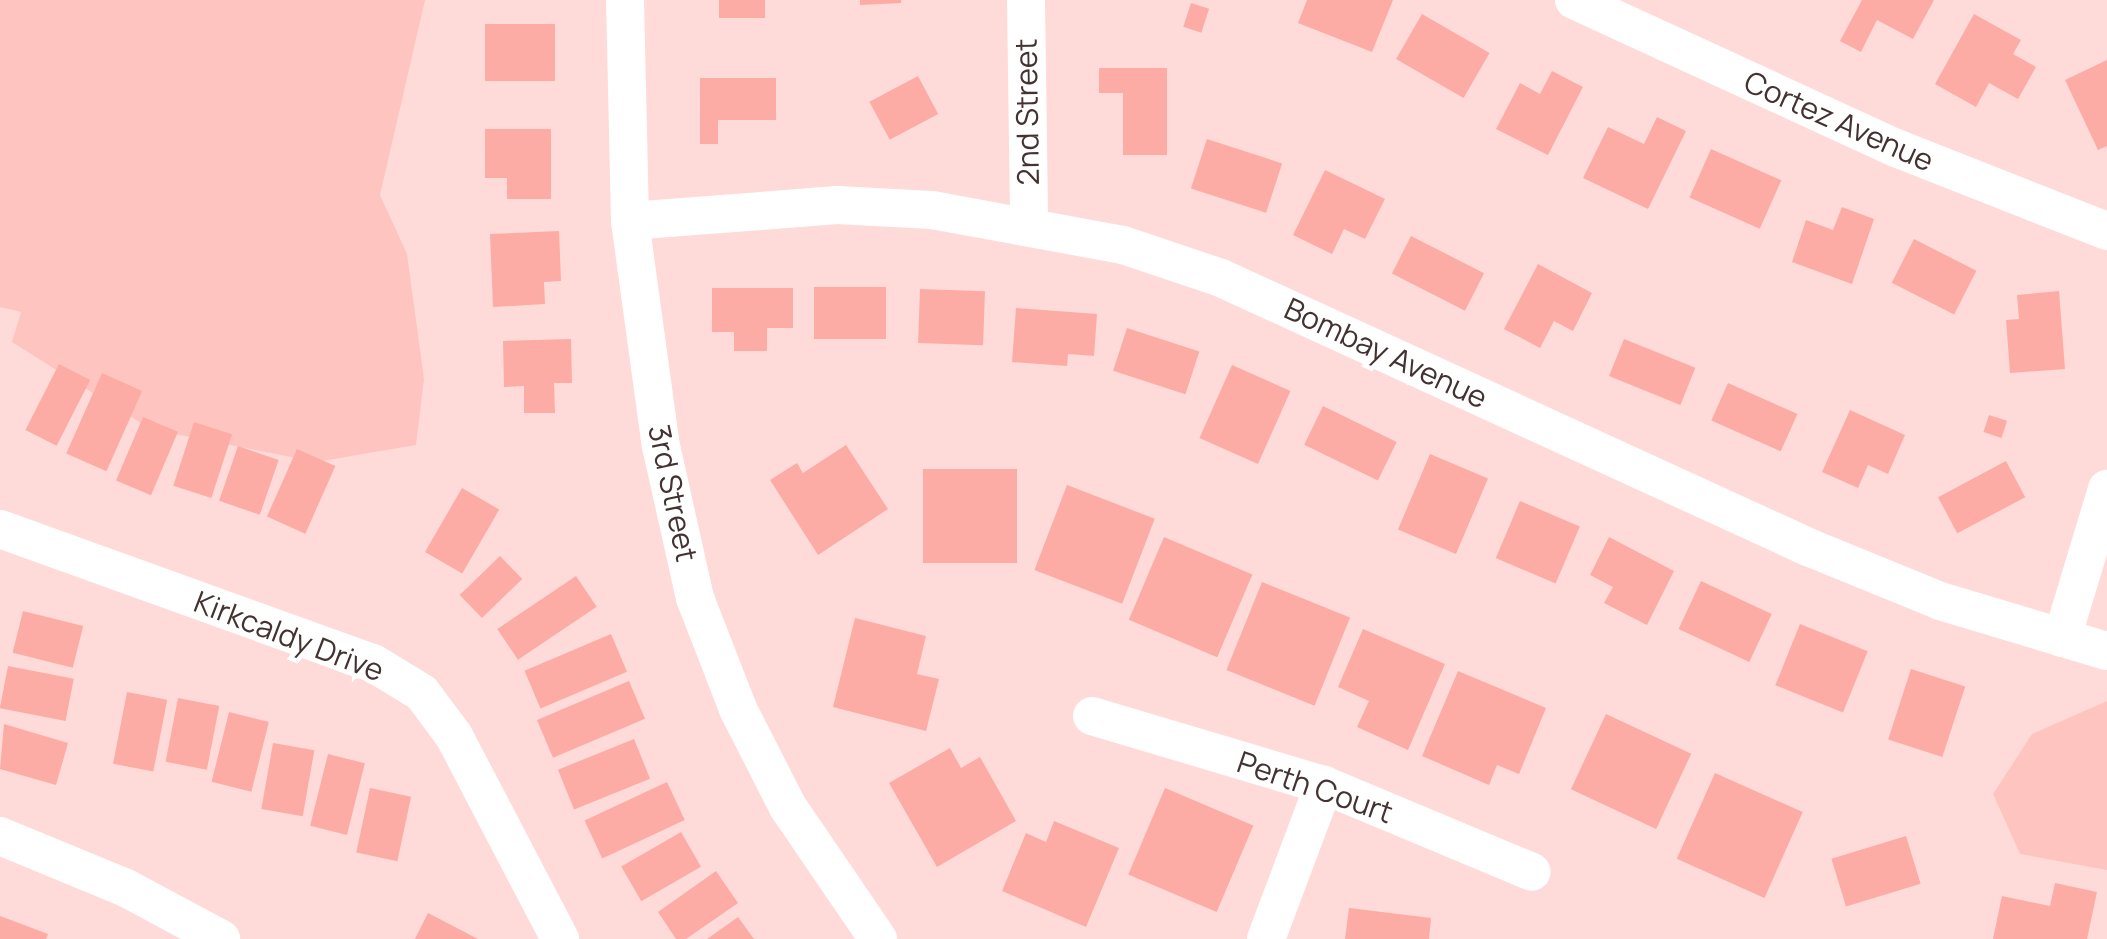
<!DOCTYPE html>
<style>
body{margin:0}
#map{position:relative;width:2107px;height:939px;overflow:hidden;background:#fedbd8;font-family:Manrope,sans-serif}
div>[style]{position:absolute}
.green>*{inset:0;background:#fec5c0}
.building>*{inset:0;background:#fcaca5;transform-origin:0 0}
.minor>*{height:38px;margin:-19px;padding:0 19px;transform-origin:19px;border-radius:19px;background:#fff}
span{translate:-50% -50%;white-space:nowrap;text-align:center;line-height:1.15;-webkit-text-stroke:9px #fff;paint-order:stroke}
.street-label{font-size:30px;color:#433231}
</style>
<div id="map">
<div class="green">
<i style="clip-path:polygon(0 0,425px 0,380px 195px,407px 254px,424px 379px,416px 445px,316px 462px,150px 429px,12px 342px,21px 312px,0 307px)"></i>
<i style="clip-path:polygon(2107px 701px,2107px 870px,2020px 854px,1993px 794px,2032px 734px)"></i>
</div>
<div class="building">
<i style="left:719px;top:0;width:46px;height:18px"></i>
<i style="clip-path:polygon(860px 0,901px 0,901px 3px,860px 5px)"></i>
<i style="clip-path:polygon(1307px 0,1393px 0,1372px 52px,1298px 23px)"></i>
<i style="clip-path:polygon(1862px 0,1934px 0,1913px 39px,1877px 20px,1861px 52px,1840px 41px)"></i>
<i style="left:1191px;top:3px;width:19px;height:25px;rotate:18deg"></i>
<i style="left:1422px;top:14px;width:78px;height:52px;rotate:30deg"></i>
<i style="clip-path:polygon(1974px 14px,2021px 40px,2013px 54px,2036px 67px,2018px 99px,1989px 83px,1976px 107px,1935px 84px)"></i>
<i style="left:485px;top:24px;width:70px;height:57px"></i>
<i style="clip-path:polygon(2107px 60px,2107px 146px,2098px 150px,2065px 80px)"></i>
<i style="clip-path:polygon(1099px 68px,1167px 68px,1167px 155px,1123px 155px,1123px 93px,1099px 93px)"></i>
<i style="clip-path:polygon(1552px 71px,1583px 87px,1548px 155px,1496px 129px,1520px 83px,1540px 94px)"></i>
<i style="left:918px;top:76px;width:43px;height:55px;rotate:62deg"></i>
<i style="clip-path:polygon(700px 78px,776px 78px,776px 120px,718px 120px,718px 144px,700px 144px)"></i>
<i style="clip-path:polygon(1657px 117px,1686px 131px,1648px 209px,1583px 178px,1608px 127px,1644px 144px)"></i>
<i style="clip-path:polygon(485px 129px,551px 129px,551px 199px,507px 199px,507px 178px,485px 178px)"></i>
<i style="left:1207px;top:139px;width:79px;height:52px;rotate:18deg"></i>
<i style="left:1711px;top:149px;width:77px;height:53px;rotate:24deg"></i>
<i style="clip-path:polygon(1325px 170px,1385px 199px,1365px 239px,1344px 229px,1332px 254px,1293px 235px)"></i>
<i style="clip-path:polygon(1842px 207px,1874px 219px,1852px 284px,1792px 262px,1806px 220px,1833px 230px)"></i>
<i style="clip-path:polygon(559px 231px,561px 281px,544px 282px,545px 304px,493px 307px,490px 234px)"></i>
<i style="left:1411px;top:236px;width:82px;height:42px;rotate:27deg"></i>
<i style="left:1914px;top:239px;width:70px;height:49px;rotate:27deg"></i>
<i style="clip-path:polygon(1538px 264px,1592px 293px,1573px 331px,1554px 321px,1540px 348px,1504px 329px)"></i>
<i style="left:814px;top:287px;width:72px;height:52px"></i>
<i style="clip-path:polygon(712px 288px,793px 288px,793px 328px,767px 328px,767px 351px,734px 351px,734px 332px,712px 332px)"></i>
<i style="left:920px;top:289px;width:65px;height:54px;rotate:2deg"></i>
<i style="clip-path:polygon(2059px 291px,2065px 369px,2010px 373px,2006px 320px,2019px 319px,2017px 295px)"></i>
<i style="clip-path:polygon(1016px 308px,1097px 314px,1094px 356px,1068px 354px,1067px 366px,1012px 362px)"></i>
<i style="left:1127px;top:328px;width:76px;height:45px;rotate:18deg"></i>
<i style="clip-path:polygon(571px 339px,572px 383px,554px 383px,555px 413px,524px 413px,524px 386px,504px 387px,503px 341px)"></i>
<i style="left:1624px;top:339px;width:77px;height:40px;rotate:22deg"></i>
<i style="left:59px;top:364px;width:35px;height:74px;rotate:27deg"></i>
<i style="left:1232px;top:365px;width:64px;height:80px;rotate:24deg"></i>
<i style="left:102px;top:373px;width:44px;height:88px;rotate:24deg"></i>
<i style="left:1728px;top:383px;width:76px;height:41px;rotate:24deg"></i>
<i style="left:1323px;top:406px;width:82px;height:43px;rotate:26deg"></i>
<i style="clip-path:polygon(1850px 410px,1905px 435px,1888px 474px,1868px 465px,1858px 488px,1822px 472px)"></i>
<i style="left:1989px;top:415px;width:19px;height:18px;rotate:18deg"></i>
<i style="left:143px;top:417px;width:38px;height:69px;rotate:23deg"></i>
<i style="left:194px;top:422px;width:40px;height:67px;rotate:18deg"></i>
<i style="clip-path:polygon(846px 445px,888px 509px,818px 555px,770px 480px,797px 463px,803px 473px)"></i>
<i style="left:238px;top:446px;width:43px;height:58px;rotate:19deg"></i>
<i style="left:297px;top:449px;width:42px;height:74px;rotate:24deg"></i>
<i style="left:1430px;top:454px;width:63px;height:82px;rotate:23deg"></i>
<i style="left:2006px;top:461px;width:41px;height:77px;rotate:62deg"></i>
<i style="left:923px;top:469px;width:94px;height:94px"></i>
<i style="left:1067px;top:485px;width:94px;height:91px;rotate:21deg"></i>
<i style="left:462px;top:488px;width:43px;height:74px;rotate:30deg"></i>
<i style="left:1520px;top:501px;width:65px;height:62px;rotate:23deg"></i>
<i style="left:1164px;top:537px;width:96px;height:90px;rotate:23deg"></i>
<i style="clip-path:polygon(1609px 537px,1674px 571px,1647px 625px,1604px 603px,1613px 587px,1590px 575px)"></i>
<i style="left:500px;top:556px;width:32px;height:56px;rotate:46deg"></i>
<i style="left:576px;top:576px;width:37px;height:95px;rotate:56deg"></i>
<i style="left:1701px;top:581px;width:78px;height:53px;rotate:25deg"></i>
<i style="left:1262px;top:582px;width:95px;height:95px;rotate:22deg"></i>
<i style="left:23px;top:611px;width:62px;height:43px;rotate:14deg"></i>
<i style="clip-path:polygon(855px 618px,926px 636px,917px 674px,939px 679px,926px 731px,833px 707px)"></i>
<i style="left:1800px;top:624px;width:73px;height:66px;rotate:22deg"></i>
<i style="clip-path:polygon(1363px 629px,1445px 664px,1408px 750px,1357px 727px,1369px 701px,1338px 687px)"></i>
<i style="left:611px;top:634px;width:41px;height:94px;rotate:67deg"></i>
<i style="left:8px;top:666px;width:67px;height:43px;rotate:11deg"></i>
<i style="left:1911px;top:669px;width:57px;height:74px;rotate:18deg"></i>
<i style="clip-path:polygon(1458px 671px,1546px 708px,1519px 774px,1497px 765px,1489px 785px,1422px 756px)"></i>
<i style="left:629px;top:681px;width:41px;height:100px;rotate:67deg"></i>
<i style="left:127px;top:692px;width:41px;height:73px;rotate:11deg"></i>
<i style="left:178px;top:698px;width:42px;height:65px;rotate:11deg"></i>
<i style="left:229px;top:712px;width:41px;height:72px;rotate:14deg"></i>
<i style="left:1606px;top:714px;width:94px;height:83px;rotate:25deg"></i>
<i style="clip-path:polygon(4px 724px,68px 743px,56px 785px,0 769px)"></i>
<i style="left:634px;top:739px;width:43px;height:82px;rotate:68deg"></i>
<i style="left:273px;top:743px;width:42px;height:67px;rotate:10deg"></i>
<i style="clip-path:polygon(950px 748px,961px 768px,980px 757px,1016px 821px,937px 867px,889px 783px)"></i>
<i style="left:328px;top:754px;width:38px;height:74px;rotate:14deg"></i>
<i style="left:1715px;top:773px;width:96px;height:94px;rotate:24deg"></i>
<i style="left:667px;top:782px;width:42px;height:91px;rotate:65deg"></i>
<i style="left:370px;top:788px;width:42px;height:66px;rotate:12deg"></i>
<i style="left:1165px;top:788px;width:96px;height:94px;rotate:23deg"></i>
<i style="clip-path:polygon(1054px 821px,1119px 848px,1086px 927px,1002px 891px,1026px 833px,1046px 842px)"></i>
<i style="left:681px;top:832px;width:40px;height:69px;rotate:60deg"></i>
<i style="left:1906px;top:836px;width:50px;height:78px;rotate:73deg"></i>
<i style="clip-path:polygon(716px 871px,738px 903px,686px 939px,676px 939px,658px 912px)"></i>
<i style="clip-path:polygon(2055px 883px,2097px 892px,2087px 939px,1993px 939px,2002px 896px,2050px 906px)"></i>
<i style="clip-path:polygon(1349px 908px,1431px 918px,1429px 939px,1345px 939px)"></i>
<i style="clip-path:polygon(428px 913px,478px 939px,415px 939px)"></i>
<i style="clip-path:polygon(0 916px,48px 934px,46px 939px,0 939px)"></i>
<i style="clip-path:polygon(738px 917px,754px 939px,707px 939px)"></i>
</div>
<div class="minor">
<i style="left:625px;top:0;width:221px;rotate:88.7deg"></i>
<i style="left:630px;top:221px;width:227px;rotate:82.2deg"></i>
<i style="left:661px;top:446px;width:156px;rotate:77.4deg"></i>
<i style="left:695px;top:598px;width:119px;rotate:68.8deg"></i>
<i style="left:738px;top:709px;width:110px;rotate:63deg"></i>
<i style="left:788px;top:807px;width:160px;rotate:55.7deg"></i>
<i style="left:1026px;top:0;width:224px;rotate:89.2deg"></i>
<i style="left:1574px;top:0;width:354px;rotate:24.7deg"></i>
<i style="left:1896px;top:148px;width:227px;rotate:21.5deg"></i>
<i style="left:630px;top:221px;width:208px;rotate:-4.4deg"></i>
<i style="left:837px;top:205px;width:95px;rotate:3deg"></i>
<i style="left:932px;top:210px;width:194px;rotate:10.4deg"></i>
<i style="left:1123px;top:245px;width:103px;rotate:18.6deg"></i>
<i style="left:1221px;top:278px;width:646px;rotate:24.62deg"></i>
<i style="left:1808px;top:547px;width:143px;rotate:22.2deg"></i>
<i style="left:1940px;top:601px;width:174px;rotate:16.7deg"></i>
<i style="left:0;top:529px;width:396px;rotate:19.8deg"></i>
<i style="left:373px;top:663px;width:57px;rotate:31.5deg"></i>
<i style="left:422px;top:693px;width:54px;rotate:53.3deg"></i>
<i style="left:454px;top:736px;width:229px;rotate:62.4deg"></i>
<i style="left:2062px;top:638px;width:156px;rotate:-73.2deg"></i>
<i style="left:1092px;top:716px;width:242px;rotate:16.6deg"></i>
<i style="left:1324px;top:785px;width:225px;rotate:22.7deg"></i>
<i style="left:0;top:836px;width:136px;rotate:22.4deg"></i>
<i style="left:126px;top:888px;width:108px;rotate:28.2deg"></i>
<i style="left:1266px;top:939px;width:165px;rotate:-69.4deg"></i>
</div>
<div class="street-label">
<span style="left:1027px;top:112px;rotate:-91deg">2nd Street</span>
<span style="left:1839px;top:121px;rotate:24deg">Cortez Avenue</span>
<span style="left:1386px;top:353px;rotate:25deg">Bombay Avenue</span>
<span style="left:673px;top:493px;rotate:78deg">3rd Street</span>
<span style="left:289px;top:636px;rotate:21deg">Kirkcaldy Drive</span>
<span style="left:1315px;top:787px;rotate:19deg">Perth Court</span>
</div>
</div>
